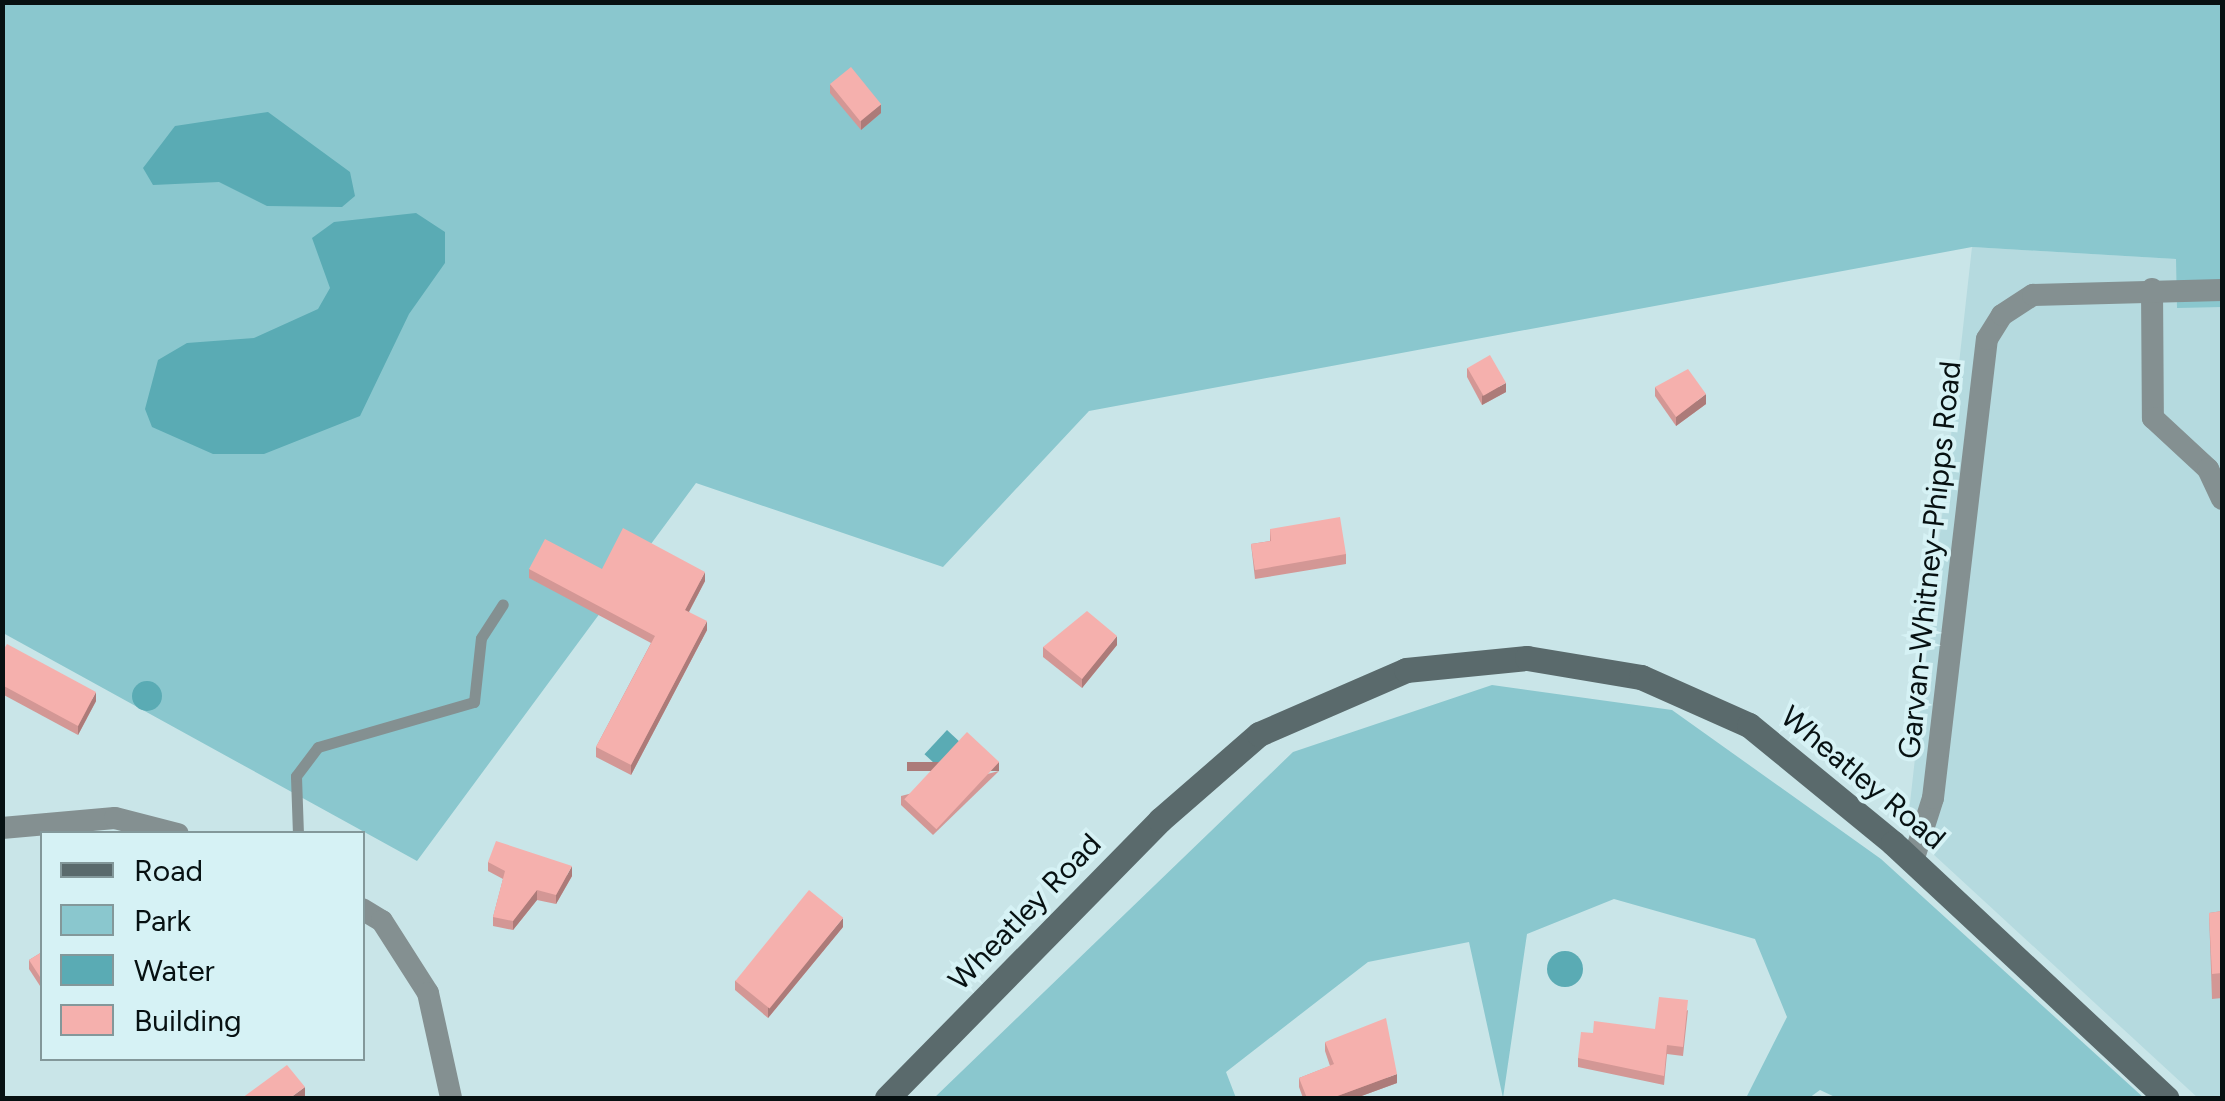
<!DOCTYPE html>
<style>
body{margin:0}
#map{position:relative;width:2225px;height:1101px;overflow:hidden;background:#c9e5e8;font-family:Figtree,sans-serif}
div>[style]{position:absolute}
.built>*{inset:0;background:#b5dadf}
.green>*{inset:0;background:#8ac7ce}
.water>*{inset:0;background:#5aabb4;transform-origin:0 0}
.round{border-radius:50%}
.lane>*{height:11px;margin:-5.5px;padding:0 5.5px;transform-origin:5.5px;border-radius:5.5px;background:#849091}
.street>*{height:22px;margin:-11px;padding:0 11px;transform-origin:11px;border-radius:11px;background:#849091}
.secondary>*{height:25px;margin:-12.5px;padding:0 12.5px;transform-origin:12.5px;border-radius:12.5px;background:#5a6a6c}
.wall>*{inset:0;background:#d39795}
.shaded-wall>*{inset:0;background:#ac7b79;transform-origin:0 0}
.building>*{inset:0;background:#f5b0ad;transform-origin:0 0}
span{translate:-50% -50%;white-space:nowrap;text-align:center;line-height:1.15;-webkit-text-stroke:8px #d6f2f5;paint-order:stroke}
.street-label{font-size:30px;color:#071112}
.frame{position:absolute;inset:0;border:5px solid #071112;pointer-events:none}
.legend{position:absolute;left:40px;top:831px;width:325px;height:230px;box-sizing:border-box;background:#d6f2f5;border:2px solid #83989a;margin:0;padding:12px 18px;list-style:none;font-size:30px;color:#071112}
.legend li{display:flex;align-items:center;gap:20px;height:50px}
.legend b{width:50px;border:2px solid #83989a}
</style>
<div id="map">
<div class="built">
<i style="clip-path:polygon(1972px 247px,2177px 259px,2177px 307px,2222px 307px,2222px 1098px,2198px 1098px,1907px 830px)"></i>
</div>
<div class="green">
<i style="clip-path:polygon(3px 3px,2222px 3px,2222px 307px,2177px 308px,2176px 259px,1972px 247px,1089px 411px,943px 567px,696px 483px,417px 861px,3px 633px)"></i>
<i style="clip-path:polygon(1492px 685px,1672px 710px,1881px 859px,2144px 1098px,1837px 1098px,1820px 1090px,1809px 1098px,1746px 1098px,1787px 1017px,1755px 939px,1614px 899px,1527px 934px,1503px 1098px,1469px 942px,1368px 962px,1226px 1072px,1236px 1098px,934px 1098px,1293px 752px)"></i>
</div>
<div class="water">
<i style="clip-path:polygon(268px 112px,350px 172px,355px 196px,342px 207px,267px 206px,219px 182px,153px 185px,143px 168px,175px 126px)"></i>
<i style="clip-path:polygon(416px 213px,445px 232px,445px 263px,409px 314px,360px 416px,264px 454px,213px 454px,152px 427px,145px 409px,158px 360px,187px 343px,254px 338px,318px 309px,330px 288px,312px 238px,334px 222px)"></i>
<i class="round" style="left:132px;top:681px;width:30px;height:30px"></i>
<i style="left:947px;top:730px;width:19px;height:33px;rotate:43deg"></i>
<i class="round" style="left:1547px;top:951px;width:36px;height:36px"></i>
</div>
<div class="lane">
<i style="left:298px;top:834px;width:58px;rotate:-92deg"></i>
<i style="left:296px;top:776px;width:36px;rotate:-53deg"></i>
<i style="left:318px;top:747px;width:162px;rotate:-16.1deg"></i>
<i style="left:474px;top:702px;width:64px;rotate:-83.8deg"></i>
<i style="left:481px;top:638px;width:40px;rotate:-57.1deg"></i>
</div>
<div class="street">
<i style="left:2152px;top:289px;width:129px;rotate:89.6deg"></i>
<i style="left:2153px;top:418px;width:75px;rotate:42.8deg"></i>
<i style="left:2208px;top:469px;width:33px;rotate:65deg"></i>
<i style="left:2px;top:828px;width:113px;rotate:-5.1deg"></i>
<i style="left:115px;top:818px;width:65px;rotate:14.3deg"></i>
<i style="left:1913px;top:861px;width:66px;rotate:-72.4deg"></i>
<i style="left:1933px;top:798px;width:462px;rotate:-83.3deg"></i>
<i style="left:1987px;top:339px;width:28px;rotate:-58deg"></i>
<i style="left:2002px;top:315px;width:37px;rotate:-33deg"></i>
<i style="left:2033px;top:295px;width:189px;rotate:-1.5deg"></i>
<i style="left:362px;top:909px;width:23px;rotate:31deg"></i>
<i style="left:382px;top:921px;width:85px;rotate:57.4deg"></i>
<i style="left:428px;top:993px;width:107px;rotate:77.6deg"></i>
</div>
<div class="secondary">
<i style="left:887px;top:1098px;width:390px;rotate:-45.5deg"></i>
<i style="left:1160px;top:820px;width:131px;rotate:-41deg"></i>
<i style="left:1259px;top:734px;width:160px;rotate:-23.5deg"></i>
<i style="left:1406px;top:670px;width:122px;rotate:-5.7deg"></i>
<i style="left:1527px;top:658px;width:116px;rotate:9.5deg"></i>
<i style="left:1641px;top:677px;width:118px;rotate:24deg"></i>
<i style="left:1749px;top:725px;width:186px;rotate:39.3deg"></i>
<i style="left:1893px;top:843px;width:374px;rotate:43deg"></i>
</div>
<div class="wall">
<i style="clip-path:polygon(830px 84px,881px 113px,861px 130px,830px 93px)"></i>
<i style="clip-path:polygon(1467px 368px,1506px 392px,1482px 405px,1467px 377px)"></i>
<i style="clip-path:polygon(1655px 387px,1706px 404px,1676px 426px,1655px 396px)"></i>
<i style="clip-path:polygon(1270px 529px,1346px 554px,1346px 564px,1255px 579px,1251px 544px,1270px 541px)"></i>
<i style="clip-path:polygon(529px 569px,705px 581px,689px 612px,707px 630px,631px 775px,596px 757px,596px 747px,651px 643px,529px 578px)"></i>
<i style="clip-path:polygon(1117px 645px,1082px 688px,1043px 657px,1043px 647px)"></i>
<i style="clip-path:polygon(2px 652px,96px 701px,78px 735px,2px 694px)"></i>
<i style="clip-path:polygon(999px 771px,933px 835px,901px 805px,901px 796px)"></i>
<i style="clip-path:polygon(488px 862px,572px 876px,556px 904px,537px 900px,513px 930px,493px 926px,493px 917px,503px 879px,488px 871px)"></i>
<i style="clip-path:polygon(2222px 911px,2222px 998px,2212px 999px,2209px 913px)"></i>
<i style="clip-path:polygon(843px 927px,768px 1018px,735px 990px,735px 981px)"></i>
<i style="clip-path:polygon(42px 952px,42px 989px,29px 969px,29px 960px)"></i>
<i style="clip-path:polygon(1688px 1010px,1683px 1056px,1667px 1054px,1664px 1085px,1578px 1067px,1578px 1058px,1655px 1029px)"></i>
<i style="clip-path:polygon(1325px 1042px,1397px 1083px,1356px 1098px,1303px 1098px,1299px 1087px,1299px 1078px,1330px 1066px,1325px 1051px)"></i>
</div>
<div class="shaded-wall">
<i style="clip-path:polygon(881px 104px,881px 113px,861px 130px,861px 121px)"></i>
<i style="clip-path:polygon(1506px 383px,1506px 392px,1482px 405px,1482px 396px)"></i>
<i style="clip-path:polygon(1706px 394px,1706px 404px,1676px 426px,1676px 417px)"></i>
<i style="clip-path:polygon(705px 572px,705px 581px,685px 619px,685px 610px)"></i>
<i style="clip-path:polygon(707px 621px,707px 630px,631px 775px,631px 765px)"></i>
<i style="clip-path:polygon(1117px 636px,1117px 645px,1082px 688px,1082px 679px)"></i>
<i style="clip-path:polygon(96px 692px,96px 701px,78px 735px,78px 726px)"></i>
<i style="left:999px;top:762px;width:9px;height:92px;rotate:90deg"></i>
<i style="clip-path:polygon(572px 866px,572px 876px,556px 904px,556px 895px)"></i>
<i style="clip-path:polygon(537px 890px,537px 900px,513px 930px,513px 921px)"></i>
<i style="clip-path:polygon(843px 918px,843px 927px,768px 1018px,768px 1008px)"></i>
<i style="clip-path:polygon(1397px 1074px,1397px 1083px,1356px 1098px,1332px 1098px)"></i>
<i style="clip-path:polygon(305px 1087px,305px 1096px,302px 1098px,290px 1098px)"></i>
</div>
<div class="building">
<i style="left:851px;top:67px;width:48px;height:27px;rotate:51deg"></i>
<i style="left:1490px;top:355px;width:32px;height:26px;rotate:60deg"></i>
<i style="clip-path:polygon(1688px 369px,1706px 394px,1676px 417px,1655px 387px)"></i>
<i style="clip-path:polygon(1340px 517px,1346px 554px,1255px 570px,1251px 544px,1271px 541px,1270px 529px)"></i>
<i style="clip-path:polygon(623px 528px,705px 572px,685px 610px,707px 621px,631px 765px,596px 747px,655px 636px,529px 569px,545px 539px,602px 569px)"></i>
<i style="clip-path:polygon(1087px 611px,1117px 636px,1082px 679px,1043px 647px)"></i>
<i style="clip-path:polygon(7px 644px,96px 692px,78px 726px,2px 685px,2px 652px)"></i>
<i style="left:967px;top:732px;width:44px;height:92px;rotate:43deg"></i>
<i style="clip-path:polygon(496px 841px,572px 866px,556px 895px,537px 890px,513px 921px,493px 917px,505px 871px,488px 862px)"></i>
<i style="left:809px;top:890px;width:44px;height:117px;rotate:39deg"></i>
<i style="clip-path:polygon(2222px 911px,2222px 973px,2212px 974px,2209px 913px)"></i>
<i style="clip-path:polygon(42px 952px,42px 980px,29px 960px)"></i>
<i style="clip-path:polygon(1659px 997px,1688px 1000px,1683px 1047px,1667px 1045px,1664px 1076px,1578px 1058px,1581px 1032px,1593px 1033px,1594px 1021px,1655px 1029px)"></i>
<i style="clip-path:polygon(1386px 1018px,1397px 1074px,1332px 1098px,1307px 1098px,1299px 1078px,1334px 1064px,1325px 1042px)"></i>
<i style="clip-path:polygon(287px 1065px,305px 1087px,290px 1098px,242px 1098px)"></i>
</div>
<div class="street-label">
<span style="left:1930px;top:560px;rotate:-84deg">Garvan-Whitney-Phipps Road</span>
<span style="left:1863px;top:778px;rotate:40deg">Wheatley Road</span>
<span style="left:1025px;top:912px;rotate:-46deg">Wheatley Road</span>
</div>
<div class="frame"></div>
<ul class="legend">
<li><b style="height:12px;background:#5a6a6c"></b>Road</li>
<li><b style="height:28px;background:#8ac7ce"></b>Park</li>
<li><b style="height:28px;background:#5aabb4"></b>Water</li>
<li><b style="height:28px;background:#f5b0ad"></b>Building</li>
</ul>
</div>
